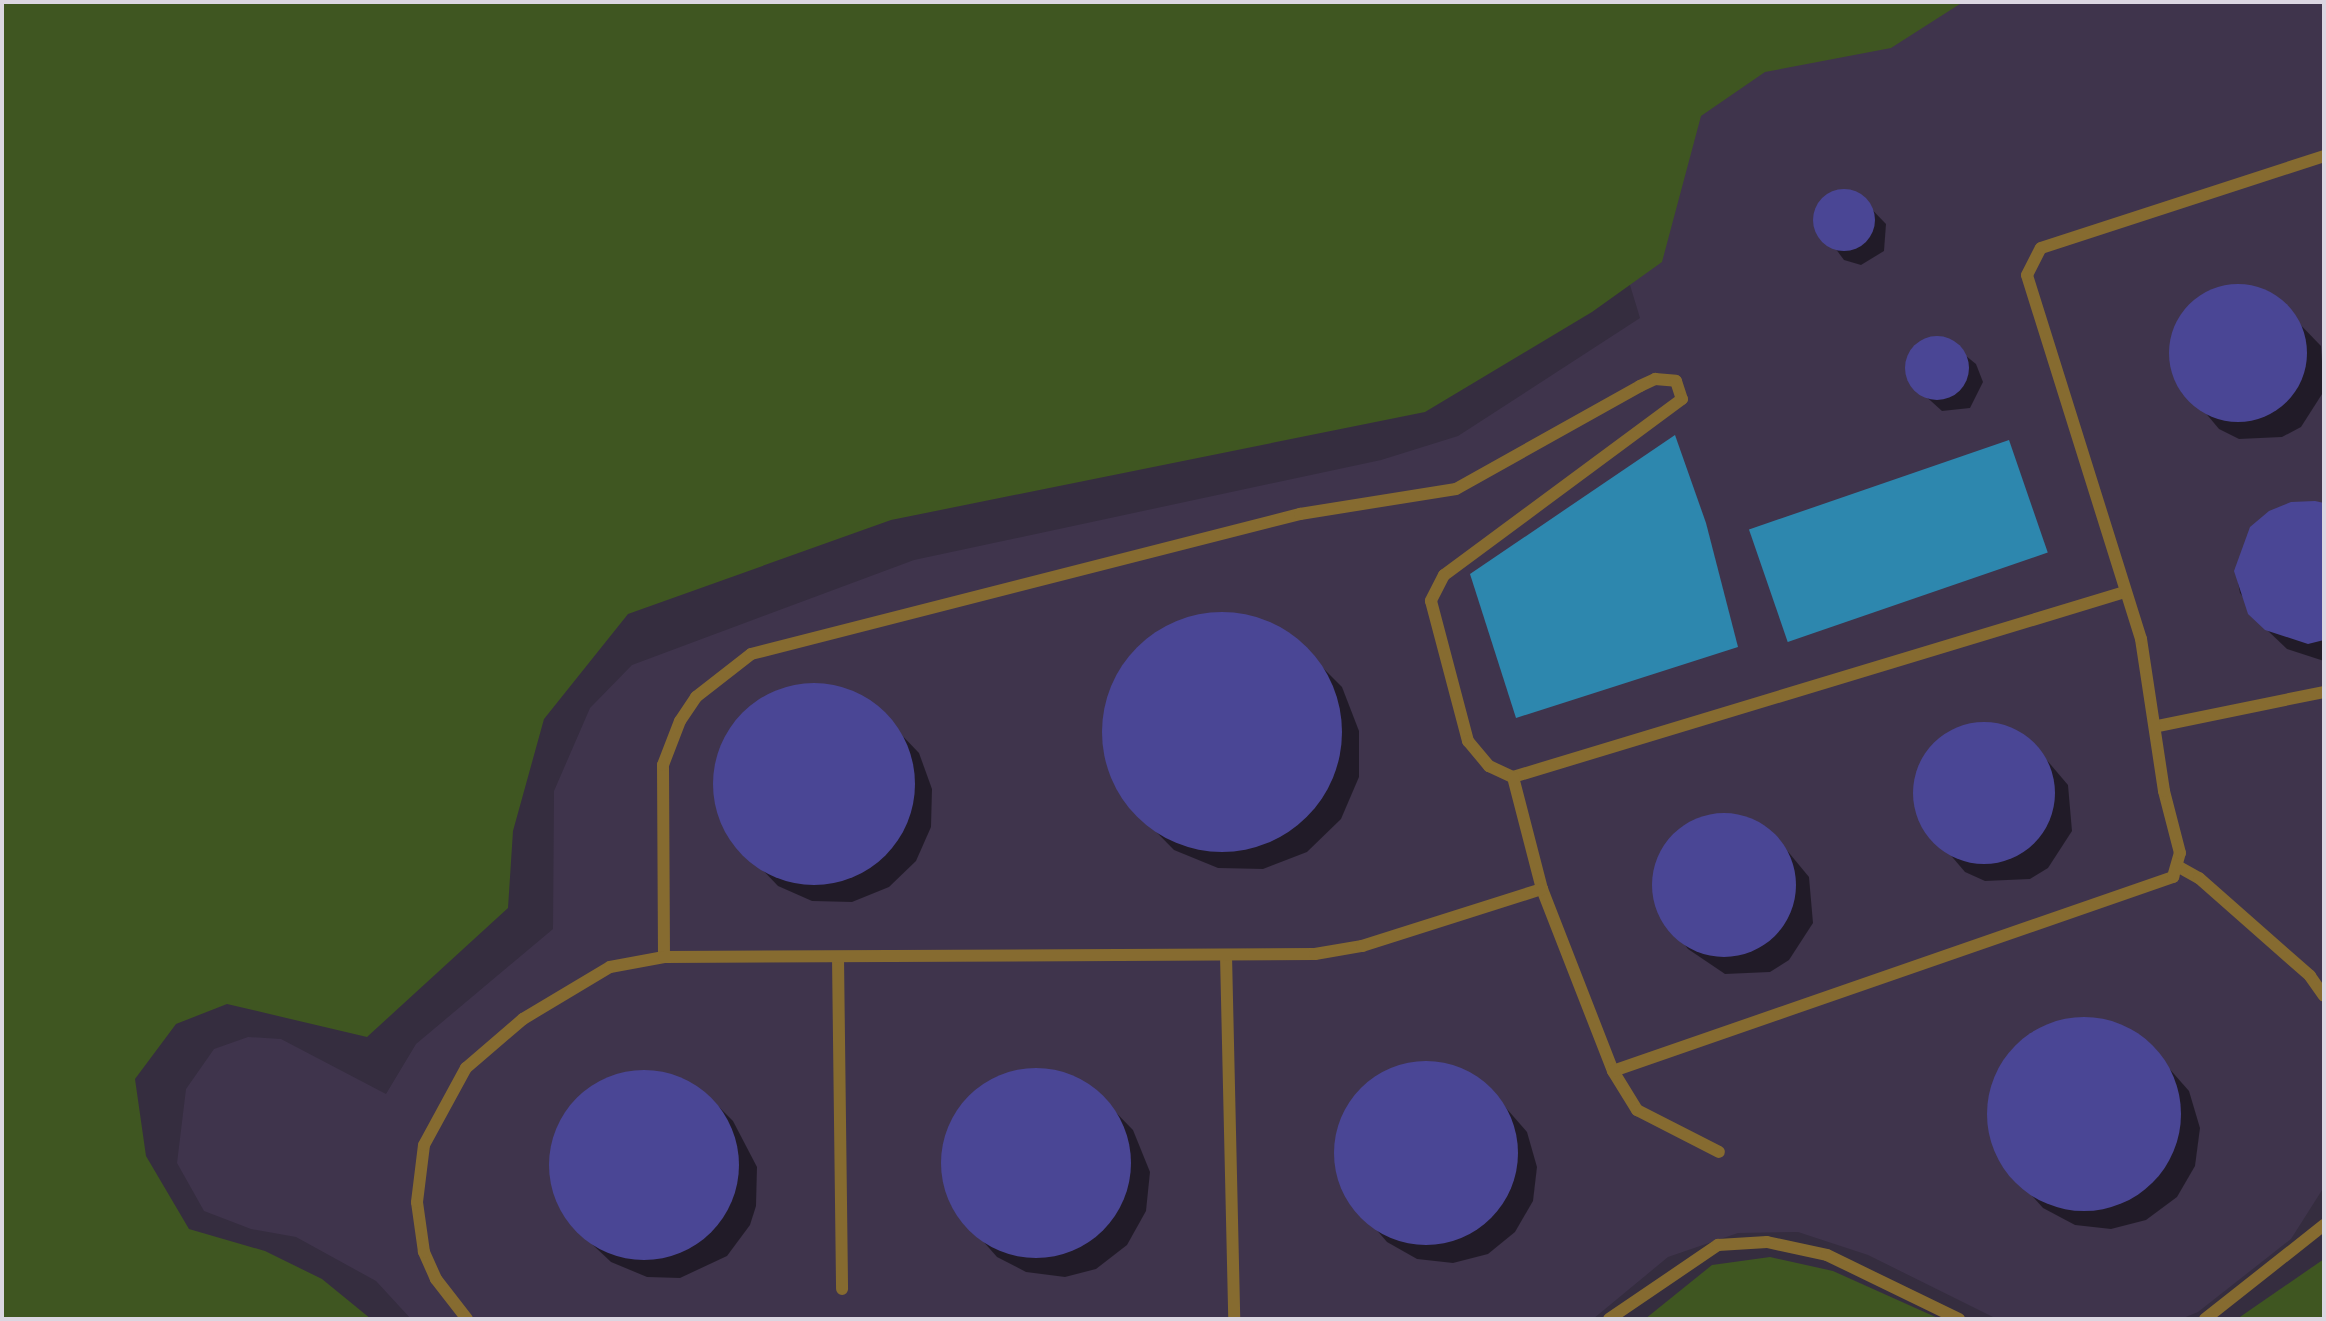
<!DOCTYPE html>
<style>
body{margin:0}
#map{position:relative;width:2326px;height:1321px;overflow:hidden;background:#352d3f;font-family:"Roboto Serif",serif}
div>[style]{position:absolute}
.built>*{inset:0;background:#3f344c}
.green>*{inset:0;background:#3f5621}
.water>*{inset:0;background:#2d87ae;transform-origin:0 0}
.shadow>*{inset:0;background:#0007}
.building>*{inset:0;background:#4a4695}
.round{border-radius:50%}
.lane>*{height:12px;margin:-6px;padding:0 6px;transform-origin:6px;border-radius:6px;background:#866b30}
span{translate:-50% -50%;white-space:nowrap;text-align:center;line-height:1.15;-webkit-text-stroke:7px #2b2335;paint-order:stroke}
.frame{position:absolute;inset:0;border:4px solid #dbd6e1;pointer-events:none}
</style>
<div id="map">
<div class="built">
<i style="clip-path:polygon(1691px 2px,2324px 2px,2324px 1187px,2291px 1239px,2198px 1312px,2181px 1319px,1997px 1319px,1868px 1255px,1798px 1232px,1738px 1233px,1668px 1257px,1593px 1319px,411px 1319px,376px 1281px,296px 1237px,251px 1229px,204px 1211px,177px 1163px,186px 1089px,214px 1049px,248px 1037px,281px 1039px,386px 1094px,416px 1044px,553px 929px,554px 791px,590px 708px,632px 665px,914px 560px,1381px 460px,1458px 436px,1640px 318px,1606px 206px)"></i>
</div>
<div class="green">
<i style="clip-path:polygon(2px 2px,1963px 2px,1891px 48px,1765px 72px,1701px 116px,1662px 262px,1592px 312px,1425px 412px,891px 520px,628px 614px,544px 719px,513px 831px,508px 908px,367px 1037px,227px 1004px,176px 1024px,135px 1079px,146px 1156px,189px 1229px,265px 1251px,322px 1279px,371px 1319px,2px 1319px)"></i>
<i style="clip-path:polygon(1770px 1257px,1833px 1271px,1940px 1319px,1645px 1319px,1712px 1265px)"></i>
<i style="clip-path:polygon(2324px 1259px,2324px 1319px,2237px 1319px)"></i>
</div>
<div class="water">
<i style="clip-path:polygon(1675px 435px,1706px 523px,1738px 647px,1516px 718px,1470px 574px)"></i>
<i style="left:2009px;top:440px;width:119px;height:275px;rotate:71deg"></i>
</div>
<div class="shadow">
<i style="clip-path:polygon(1838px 192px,1857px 194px,1886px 224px,1884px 251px,1861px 265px,1844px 260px,1815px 221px,1821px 203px)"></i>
<i style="clip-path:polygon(2247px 285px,2269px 292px,2321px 346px,2324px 391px,2301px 427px,2282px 437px,2239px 439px,2219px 429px,2173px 374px,2174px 331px,2185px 311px,2202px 295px)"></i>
<i style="clip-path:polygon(1945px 339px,1976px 364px,1983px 382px,1970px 408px,1942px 411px,1911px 383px,1907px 363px,1916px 346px)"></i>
<i style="clip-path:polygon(2324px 505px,2324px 661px,2287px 649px,2266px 629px,2240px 593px,2236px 571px)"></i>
<i style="clip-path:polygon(1199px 615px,1247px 616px,1289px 634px,1342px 687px,1359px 731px,1359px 777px,1341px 819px,1307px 852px,1263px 869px,1218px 868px,1174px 850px,1122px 797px,1104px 753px,1105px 707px,1123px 665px,1157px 632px)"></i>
<i style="clip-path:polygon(797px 686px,838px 688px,872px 704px,919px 753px,932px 789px,931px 827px,916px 861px,889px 887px,852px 902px,812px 901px,778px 886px,730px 836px,716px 801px,717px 763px,733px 727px,760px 701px)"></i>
<i style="clip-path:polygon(1991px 724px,2015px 731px,2034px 745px,2068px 785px,2072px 831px,2048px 868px,2030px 879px,1985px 881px,1965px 872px,1918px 817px,1917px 773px,1927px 752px,1945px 735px)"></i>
<i style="clip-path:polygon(1732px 815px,1755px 822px,1775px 836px,1809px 877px,1813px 923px,1789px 960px,1770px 972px,1725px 974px,1688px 949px,1657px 909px,1656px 864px,1667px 843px,1685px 826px,1707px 816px)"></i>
<i style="clip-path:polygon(2075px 1019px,2111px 1023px,2145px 1041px,2189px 1091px,2200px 1128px,2195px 1166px,2177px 1197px,2146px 1220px,2111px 1229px,2075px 1225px,2043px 1208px,1999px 1159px,1988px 1122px,1992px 1086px,2010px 1052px,2040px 1029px)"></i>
<i style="clip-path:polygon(1419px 1063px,1455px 1067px,1485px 1084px,1527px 1132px,1537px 1167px,1533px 1201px,1515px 1232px,1488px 1254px,1453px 1263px,1417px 1259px,1387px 1242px,1344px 1192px,1335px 1159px,1340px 1125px,1357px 1094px,1385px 1072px)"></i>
<i style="clip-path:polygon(649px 1071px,698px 1088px,713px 1101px,733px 1121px,757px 1167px,756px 1206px,750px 1225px,727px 1256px,680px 1278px,647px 1277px,611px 1262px,576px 1229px,552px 1182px,557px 1131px,578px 1098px,611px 1077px)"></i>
<i style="clip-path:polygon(1021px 1071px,1060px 1073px,1090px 1086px,1133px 1130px,1150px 1172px,1146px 1211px,1127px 1245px,1096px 1269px,1065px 1277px,1026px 1272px,997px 1257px,952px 1206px,943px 1175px,944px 1142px,961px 1107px,985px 1085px)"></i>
</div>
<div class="building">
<i class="round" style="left:1813px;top:189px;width:62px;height:62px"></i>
<i class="round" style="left:2169px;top:284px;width:138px;height:138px"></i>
<i class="round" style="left:1905px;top:336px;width:64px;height:64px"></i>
<i style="clip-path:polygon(2315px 501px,2324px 503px,2324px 640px,2308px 644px,2265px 630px,2248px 614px,2234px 571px,2250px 527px,2269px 511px,2291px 502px)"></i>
<i class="round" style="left:1102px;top:612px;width:240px;height:240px"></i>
<i class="round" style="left:713px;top:683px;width:202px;height:202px"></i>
<i class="round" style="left:1913px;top:722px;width:142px;height:142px"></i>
<i class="round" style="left:1652px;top:813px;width:144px;height:144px"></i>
<i class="round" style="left:1987px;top:1017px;width:194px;height:194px"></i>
<i class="round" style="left:1334px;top:1061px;width:184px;height:184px"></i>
<i class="round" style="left:941px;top:1068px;width:190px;height:190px"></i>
<i class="round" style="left:549px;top:1070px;width:190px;height:190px"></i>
</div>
<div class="lane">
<i style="left:2158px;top:726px;width:169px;rotate:-11.6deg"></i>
<i style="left:1513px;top:777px;width:639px;rotate:-16.82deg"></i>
<i style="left:2179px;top:867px;width:23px;rotate:29deg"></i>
<i style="left:2199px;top:878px;width:148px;rotate:41.4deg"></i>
<i style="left:2310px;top:976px;width:24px;rotate:55deg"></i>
<i style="left:1226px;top:955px;width:364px;rotate:88.7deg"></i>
<i style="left:664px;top:957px;width:192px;rotate:-90.3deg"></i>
<i style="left:663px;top:765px;width:47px;rotate:-68.9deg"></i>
<i style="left:680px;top:721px;width:29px;rotate:-56deg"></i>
<i style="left:696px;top:697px;width:70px;rotate:-38deg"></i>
<i style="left:751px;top:654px;width:567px;rotate:-14.31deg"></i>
<i style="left:1300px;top:514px;width:158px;rotate:-9.1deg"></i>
<i style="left:1456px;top:489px;width:211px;rotate:-29.2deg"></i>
<i style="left:1640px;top:386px;width:17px;rotate:-25deg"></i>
<i style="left:1655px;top:379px;width:21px;rotate:5deg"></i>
<i style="left:1676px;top:381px;width:19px;rotate:72deg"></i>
<i style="left:1682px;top:399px;width:296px;rotate:143.5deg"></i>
<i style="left:1444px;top:575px;width:29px;rotate:117deg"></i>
<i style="left:1431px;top:601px;width:145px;rotate:75.2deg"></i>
<i style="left:1468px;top:741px;width:33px;rotate:50deg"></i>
<i style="left:1489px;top:766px;width:26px;rotate:25deg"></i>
<i style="left:1513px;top:777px;width:116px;rotate:75.5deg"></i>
<i style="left:1542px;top:889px;width:195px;rotate:68.7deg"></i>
<i style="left:1613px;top:1071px;width:46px;rotate:58.4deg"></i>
<i style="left:1637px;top:1110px;width:92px;rotate:27.1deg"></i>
<i style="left:838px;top:957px;width:332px;rotate:89.3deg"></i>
<i style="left:1613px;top:1071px;width:593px;rotate:-19.11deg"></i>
<i style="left:2173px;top:877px;width:25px;rotate:-74deg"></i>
<i style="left:2180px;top:853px;width:64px;rotate:-104.5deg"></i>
<i style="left:2164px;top:791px;width:154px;rotate:-98.6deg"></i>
<i style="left:2141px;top:639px;width:381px;rotate:-107.4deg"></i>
<i style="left:2027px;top:275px;width:30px;rotate:-63deg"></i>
<i style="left:2041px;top:248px;width:298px;rotate:-18deg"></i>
<i style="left:467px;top:1319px;width:51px;rotate:-127.8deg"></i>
<i style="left:436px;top:1279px;width:30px;rotate:-114deg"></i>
<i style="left:424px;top:1252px;width:50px;rotate:-98deg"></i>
<i style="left:417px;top:1202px;width:57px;rotate:-83deg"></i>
<i style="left:424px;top:1145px;width:88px;rotate:-61.4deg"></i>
<i style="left:466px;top:1068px;width:75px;rotate:-40.7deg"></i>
<i style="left:523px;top:1019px;width:101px;rotate:-30.9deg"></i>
<i style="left:610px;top:967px;width:55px;rotate:-10.5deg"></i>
<i style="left:664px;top:957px;width:651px;rotate:-0.26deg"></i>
<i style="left:1315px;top:954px;width:48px;rotate:-9.7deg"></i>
<i style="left:1362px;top:946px;width:189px;rotate:-17.6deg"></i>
<i style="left:1609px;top:1319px;width:132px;rotate:-34.2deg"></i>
<i style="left:1718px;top:1245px;width:49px;rotate:-3.5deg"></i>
<i style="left:1767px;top:1242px;width:61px;rotate:12.2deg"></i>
<i style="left:1827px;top:1255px;width:147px;rotate:25.9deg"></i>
<i style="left:2205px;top:1319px;width:152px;rotate:-38.3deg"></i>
</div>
<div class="frame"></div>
</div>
